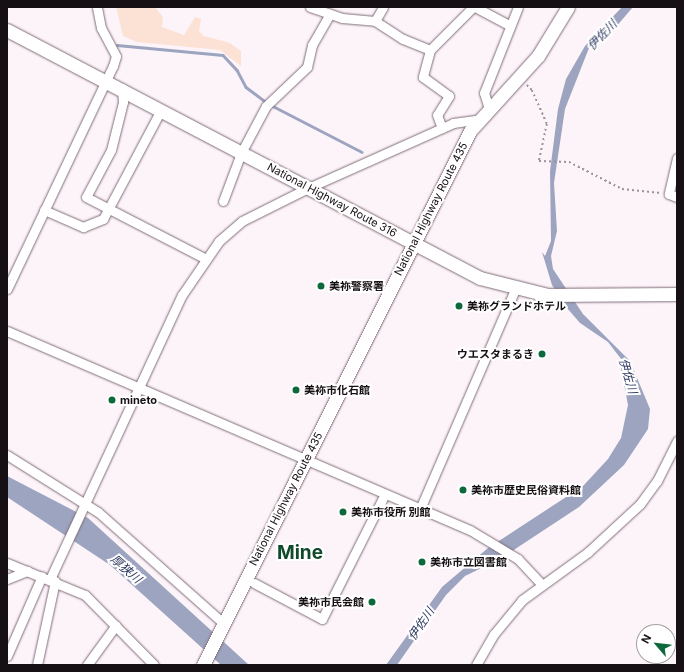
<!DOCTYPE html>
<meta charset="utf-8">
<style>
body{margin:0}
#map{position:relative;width:684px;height:672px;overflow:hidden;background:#fdf4fa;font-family:Inter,"Noto Sans JP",sans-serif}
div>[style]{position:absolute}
.green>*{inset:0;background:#fbe2d4}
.water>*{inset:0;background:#9ca4c0}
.stream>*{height:2.5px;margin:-1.25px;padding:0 1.25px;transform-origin:1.25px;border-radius:1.25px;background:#9ca4c0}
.path>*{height:1.5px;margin-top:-0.75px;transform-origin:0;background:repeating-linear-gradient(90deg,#9a9297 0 2px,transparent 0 5px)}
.roads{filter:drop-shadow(0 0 1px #806d79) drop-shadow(0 0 1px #806d79)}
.minor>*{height:9px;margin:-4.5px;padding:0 4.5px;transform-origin:4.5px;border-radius:4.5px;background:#fff}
.highway>*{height:13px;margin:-6.5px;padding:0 6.5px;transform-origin:6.5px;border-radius:6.5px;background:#fff}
.dots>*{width:11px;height:11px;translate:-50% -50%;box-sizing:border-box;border:2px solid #fff;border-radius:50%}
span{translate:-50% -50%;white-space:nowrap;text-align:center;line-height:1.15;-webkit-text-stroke:4px #fff;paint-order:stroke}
.street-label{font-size:11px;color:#160f13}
.poi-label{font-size:11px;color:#160f13;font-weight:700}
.left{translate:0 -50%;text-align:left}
.right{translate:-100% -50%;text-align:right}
.water-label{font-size:12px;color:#2e3860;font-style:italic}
.town-label{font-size:19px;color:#104a2b;font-weight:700}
.frame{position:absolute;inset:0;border:8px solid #160f13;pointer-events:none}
.north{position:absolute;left:636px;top:624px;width:40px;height:40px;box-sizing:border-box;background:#fff;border:1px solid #a29fa1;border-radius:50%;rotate:298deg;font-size:11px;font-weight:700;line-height:16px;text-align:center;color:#160f13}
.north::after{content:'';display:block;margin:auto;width:14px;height:18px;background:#0d683b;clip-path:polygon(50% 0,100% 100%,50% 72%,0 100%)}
</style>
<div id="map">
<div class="green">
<i style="clip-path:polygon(116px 7px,155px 7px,163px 17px,162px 27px,184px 35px,195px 17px,201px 19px,199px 31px,204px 36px,230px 43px,241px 51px,241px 66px,220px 50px,137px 42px,123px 36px)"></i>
</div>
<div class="water">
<i style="clip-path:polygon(622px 7px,633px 7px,609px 35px,589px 48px,565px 109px,554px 183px,557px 231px,551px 256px,553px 269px,583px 314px,630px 361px,650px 409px,648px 429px,624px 465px,579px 507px,500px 559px,465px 576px,446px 595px,397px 665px,386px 665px,442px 587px,488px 548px,583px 486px,608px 459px,621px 438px,628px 405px,621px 368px,625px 364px,608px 342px,580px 323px,567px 308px,552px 285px,542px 252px,545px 256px,551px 241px,550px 171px,558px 109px,566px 79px,585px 46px)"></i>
<i style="clip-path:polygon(7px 476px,88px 518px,249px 665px,221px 665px,110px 565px,7px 497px)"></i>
</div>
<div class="stream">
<i style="left:117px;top:45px;width:106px;rotate:5.4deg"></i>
<i style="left:223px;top:55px;width:21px;rotate:47deg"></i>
<i style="left:237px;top:70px;width:19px;rotate:62deg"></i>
<i style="left:246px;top:87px;width:26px;rotate:37deg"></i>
<i style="left:271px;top:105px;width:102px;rotate:27.3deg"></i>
</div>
<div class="path">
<i style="left:527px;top:85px;width:7px;rotate:45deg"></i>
<i style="left:532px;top:90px;width:37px;rotate:66deg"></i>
<i style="left:547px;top:124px;width:38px;rotate:102deg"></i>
<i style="left:539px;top:161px;width:30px;rotate:2deg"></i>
<i style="left:569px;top:162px;width:59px;rotate:27deg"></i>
<i style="left:622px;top:189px;width:39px;rotate:6deg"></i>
</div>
<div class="roads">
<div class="minor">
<i style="left:310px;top:7px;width:34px;rotate:19deg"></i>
<i style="left:342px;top:18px;width:33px;rotate:5deg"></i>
<i style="left:375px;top:21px;width:33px;rotate:33deg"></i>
<i style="left:403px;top:39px;width:29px;rotate:22deg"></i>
<i style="left:430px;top:50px;width:28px;rotate:105deg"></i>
<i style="left:423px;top:77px;width:32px;rotate:36deg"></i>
<i style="left:449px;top:96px;width:22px;rotate:122deg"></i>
<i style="left:437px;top:115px;width:14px;rotate:69deg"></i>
<i style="left:475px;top:7px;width:40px;rotate:28deg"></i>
<i style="left:375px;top:21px;width:16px;rotate:-60deg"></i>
<i style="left:430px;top:50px;width:61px;rotate:-45deg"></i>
<i style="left:122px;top:88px;width:14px;rotate:86deg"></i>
<i style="left:123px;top:102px;width:49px;rotate:104deg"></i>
<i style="left:111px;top:150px;width:53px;rotate:118deg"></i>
<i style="left:86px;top:197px;width:133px;rotate:27.3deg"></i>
<i style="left:489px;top:109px;width:17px;rotate:-107deg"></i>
<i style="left:484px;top:93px;width:92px;rotate:-68.4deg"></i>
<i style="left:677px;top:158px;width:37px;rotate:103deg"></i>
<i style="left:669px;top:194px;width:9px;rotate:21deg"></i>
<i style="left:223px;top:201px;width:51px;rotate:-69.4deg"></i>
<i style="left:241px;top:153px;width:53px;rotate:-62deg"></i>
<i style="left:266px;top:106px;width:57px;rotate:-43.6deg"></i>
<i style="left:307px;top:67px;width:23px;rotate:-77deg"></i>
<i style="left:312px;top:45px;width:36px;rotate:-60deg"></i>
<i style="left:44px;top:210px;width:43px;rotate:23.6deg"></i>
<i style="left:83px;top:227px;width:22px;rotate:-22deg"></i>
<i style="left:103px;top:219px;width:123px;rotate:-62deg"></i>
<i style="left:7px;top:289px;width:247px;rotate:-64.6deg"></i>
<i style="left:113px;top:66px;width:10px;rotate:-73deg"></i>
<i style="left:116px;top:56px;width:32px;rotate:-118deg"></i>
<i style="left:101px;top:28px;width:21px;rotate:-101deg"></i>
<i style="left:7px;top:331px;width:504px;rotate:23.26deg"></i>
<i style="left:470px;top:530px;width:56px;rotate:31.1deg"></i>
<i style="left:518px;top:559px;width:34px;rotate:47deg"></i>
<i style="left:7px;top:455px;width:107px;rotate:32.1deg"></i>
<i style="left:98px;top:512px;width:169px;rotate:41.6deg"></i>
<i style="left:420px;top:509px;width:240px;rotate:-66.6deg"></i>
<i style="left:7px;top:563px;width:84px;rotate:22.3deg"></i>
<i style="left:85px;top:595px;width:98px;rotate:45.4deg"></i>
<i style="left:7px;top:579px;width:22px;rotate:-22deg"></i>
<i style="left:50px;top:579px;width:313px;rotate:-65.1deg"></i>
<i style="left:182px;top:295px;width:65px;rotate:-55.6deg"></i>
<i style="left:219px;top:241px;width:30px;rotate:-41deg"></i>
<i style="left:242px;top:221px;width:74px;rotate:-26.6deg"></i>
<i style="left:308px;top:188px;width:159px;rotate:-24.1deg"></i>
<i style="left:453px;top:123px;width:28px;rotate:-8deg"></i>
<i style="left:254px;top:583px;width:77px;rotate:27.9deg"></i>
<i style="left:322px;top:619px;width:140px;rotate:-63.3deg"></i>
<i style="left:7px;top:656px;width:87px;rotate:-66.4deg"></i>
<i style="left:37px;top:665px;width:86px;rotate:-77.9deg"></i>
<i style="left:87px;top:665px;width:49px;rotate:-54.1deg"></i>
<i style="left:476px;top:665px;width:36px;rotate:-60deg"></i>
<i style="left:494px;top:634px;width:44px;rotate:-50.5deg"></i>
<i style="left:522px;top:600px;width:82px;rotate:-36deg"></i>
<i style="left:588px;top:552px;width:71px;rotate:-42.7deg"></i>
<i style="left:640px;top:504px;width:29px;rotate:-54deg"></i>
<i style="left:657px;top:481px;width:45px;rotate:-63.4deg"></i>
</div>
<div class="highway">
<i style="left:7px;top:30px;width:534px;rotate:27.67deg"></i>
<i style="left:480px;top:278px;width:69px;rotate:14.2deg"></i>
<i style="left:547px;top:295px;width:130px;rotate:-0.4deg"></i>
<i style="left:203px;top:665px;width:597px;rotate:-63.43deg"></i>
<i style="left:470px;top:131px;width:101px;rotate:-47.8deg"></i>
<i style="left:538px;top:56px;width:57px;rotate:-58.5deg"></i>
</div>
</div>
<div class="dots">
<i style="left:321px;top:286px;background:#0d683b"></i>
<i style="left:459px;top:306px;background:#0d683b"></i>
<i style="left:542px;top:354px;background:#0d683b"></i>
<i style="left:296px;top:390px;background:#0d683b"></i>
<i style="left:112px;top:400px;background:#0d683b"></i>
<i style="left:463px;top:490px;background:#0d683b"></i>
<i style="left:343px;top:512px;background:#0d683b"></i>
<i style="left:422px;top:562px;background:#0d683b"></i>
<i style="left:372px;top:602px;background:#0d683b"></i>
</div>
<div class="street-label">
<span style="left:332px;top:200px;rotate:28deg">National Highway Route 316</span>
<span style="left:431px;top:209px;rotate:-63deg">National Highway Route 435</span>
<span style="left:286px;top:499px;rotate:-63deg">National Highway Route 435</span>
</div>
<div class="poi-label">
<span class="left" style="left:329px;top:286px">美祢警察署</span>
<span class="left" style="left:467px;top:306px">美祢グランドホテル</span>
<span class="right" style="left:534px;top:354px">ウエスタまるき</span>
<span class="left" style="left:304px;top:390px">美袮市化石館</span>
<span class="left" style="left:120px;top:400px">mineto</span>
<span class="left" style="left:471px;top:490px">美袮市歴史民俗資料館</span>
<span class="left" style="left:351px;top:512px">美祢市役所 別館</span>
<span class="left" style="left:430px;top:562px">美祢市立図書館</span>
<span class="right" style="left:364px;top:602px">美祢市民会館</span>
</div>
<div class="water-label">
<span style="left:602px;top:35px;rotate:-46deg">伊佐川</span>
<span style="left:628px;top:376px;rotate:74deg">伊佐川</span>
<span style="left:126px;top:569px;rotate:41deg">厚狭川</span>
<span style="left:421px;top:624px;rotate:-56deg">伊佐川</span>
</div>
<div class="town-label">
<span style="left:300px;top:553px">Mine</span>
</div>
<div class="frame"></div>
<div class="north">N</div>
</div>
